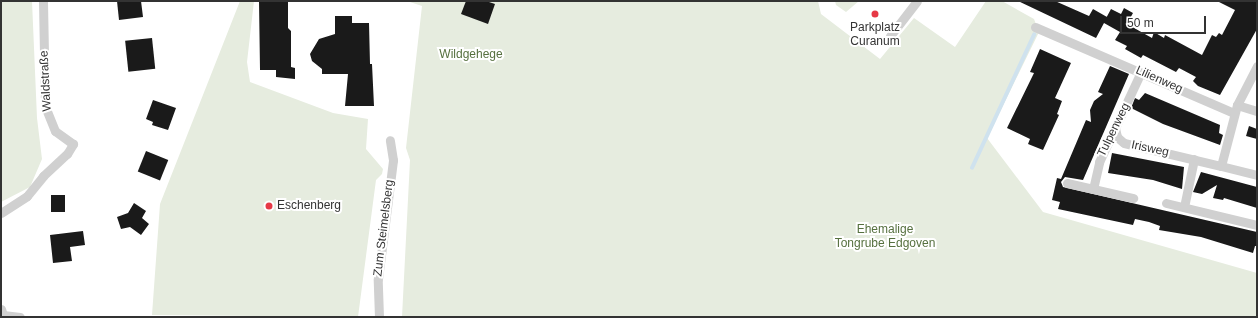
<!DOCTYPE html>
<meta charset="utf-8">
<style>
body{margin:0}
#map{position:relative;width:1258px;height:318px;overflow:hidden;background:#fff;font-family:Helvetica,sans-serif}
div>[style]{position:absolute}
.green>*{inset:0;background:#e6ecdf}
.stream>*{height:3.5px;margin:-1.75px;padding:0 1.75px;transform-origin:1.75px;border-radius:1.75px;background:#cfe2ee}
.building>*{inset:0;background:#1a1a1a;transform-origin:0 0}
.minor>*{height:9px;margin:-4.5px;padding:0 4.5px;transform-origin:4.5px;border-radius:4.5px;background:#d0d0d0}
.dots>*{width:11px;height:11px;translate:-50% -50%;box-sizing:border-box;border:2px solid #fff;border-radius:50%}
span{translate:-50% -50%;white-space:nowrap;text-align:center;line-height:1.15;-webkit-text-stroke:4px #fff;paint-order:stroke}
.poi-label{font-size:12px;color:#333}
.left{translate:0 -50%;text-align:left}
.park-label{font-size:12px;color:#56703f}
.street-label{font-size:12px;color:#333}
.frame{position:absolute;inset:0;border:2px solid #333;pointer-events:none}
.scale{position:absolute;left:1120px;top:16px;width:86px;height:18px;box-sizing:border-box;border:2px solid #333;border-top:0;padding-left:5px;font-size:12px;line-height:14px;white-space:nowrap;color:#333;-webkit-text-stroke:3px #fff;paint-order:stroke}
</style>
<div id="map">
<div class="green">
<i style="clip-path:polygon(1px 1px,32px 1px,37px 118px,42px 159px,30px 187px,1px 202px)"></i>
<i style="clip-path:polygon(240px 1px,254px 1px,247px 62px,250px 82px,333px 113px,368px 119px,366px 149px,383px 169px,382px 174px,376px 180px,358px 317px,152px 315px,160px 204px)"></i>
<i style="clip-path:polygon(407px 1px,818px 1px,821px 14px,880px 59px,914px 18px,955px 47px,986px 1px,1002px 1px,1034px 19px,1039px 32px,987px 138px,1043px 212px,1257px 273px,1257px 317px,402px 317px,410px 160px,406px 148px,422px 6px)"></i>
<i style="clip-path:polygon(835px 1px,859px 1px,846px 12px,836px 5px)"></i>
</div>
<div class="stream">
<i style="left:972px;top:168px;width:147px;rotate:-65deg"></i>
</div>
<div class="building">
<i style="clip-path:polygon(117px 1px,141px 1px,143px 17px,119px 20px)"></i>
<i style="clip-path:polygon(259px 1px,288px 1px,288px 28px,291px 31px,291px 67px,295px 68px,295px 79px,276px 77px,276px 70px,260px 70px)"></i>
<i style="clip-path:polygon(466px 1px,486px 1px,495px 4px,488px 24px,461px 14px)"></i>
<i style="clip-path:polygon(1018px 1px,1055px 1px,1089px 16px,1093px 9px,1107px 17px,1104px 22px,1111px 9px,1121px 14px,1124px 8px,1133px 13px,1127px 24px,1152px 38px,1154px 32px,1164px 38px,1165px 35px,1202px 55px,1212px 35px,1216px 37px,1219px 33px,1222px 35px,1235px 10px,1217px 1px,1257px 1px,1257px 29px,1220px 95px,1198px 86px,1193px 81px,1196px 77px,1179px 68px,1176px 72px,1143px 55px,1141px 58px,1125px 49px,1127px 46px,1115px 40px,1120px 32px,1104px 23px,1096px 38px)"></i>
<i style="clip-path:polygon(335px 16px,352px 16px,352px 23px,369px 23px,370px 64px,372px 64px,374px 106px,345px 106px,348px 74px,322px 74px,322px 69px,312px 61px,310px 54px,319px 39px,335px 34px)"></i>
<i style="left:152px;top:38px;width:31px;height:27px;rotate:84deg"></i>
<i style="clip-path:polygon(1040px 49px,1071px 63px,1055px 98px,1062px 101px,1057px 114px,1059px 115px,1043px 150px,1028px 144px,1030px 139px,1007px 128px,1034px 73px,1030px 72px)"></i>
<i style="clip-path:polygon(1110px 66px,1129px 74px,1083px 180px,1065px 177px,1061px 182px,1063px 187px,1257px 232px,1257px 246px,1255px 246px,1253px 253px,1201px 237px,1159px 230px,1160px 226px,1149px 222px,1135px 219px,1133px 225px,1058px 209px,1060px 202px,1052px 200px,1057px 178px,1061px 179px,1086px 120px,1091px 122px,1090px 110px,1094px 101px,1103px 94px,1098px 92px)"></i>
<i style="clip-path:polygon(1145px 93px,1220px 125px,1219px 133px,1223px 135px,1220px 145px,1163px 124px,1131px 108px,1135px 98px,1139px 100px)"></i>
<i style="clip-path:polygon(153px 100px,176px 108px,168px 130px,152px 125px,153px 122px,146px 119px)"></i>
<i style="clip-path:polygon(1249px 126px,1257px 129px,1257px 139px,1246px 136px)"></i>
<i style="left:146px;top:151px;width:24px;height:22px;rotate:22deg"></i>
<i style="clip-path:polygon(1112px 153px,1184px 167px,1182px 189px,1153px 180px,1108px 173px)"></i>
<i style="clip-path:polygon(1201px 172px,1257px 187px,1257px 208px,1224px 198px,1223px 200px,1213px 198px,1217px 185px,1202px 194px,1193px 192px)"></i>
<i style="left:65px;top:195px;width:17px;height:14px;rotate:90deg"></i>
<i style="clip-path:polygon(134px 203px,146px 211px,142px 218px,149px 224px,141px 235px,130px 227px,121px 229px,117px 217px,128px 213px)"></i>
<i style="clip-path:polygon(83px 231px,85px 245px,70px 247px,72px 261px,53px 263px,50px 235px)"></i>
</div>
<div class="minor">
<i style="left:1035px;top:27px;width:217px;rotate:23.4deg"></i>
<i style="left:890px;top:36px;width:44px;rotate:-52.4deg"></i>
<i style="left:1257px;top:66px;width:44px;rotate:117.1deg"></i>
<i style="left:1237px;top:105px;width:63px;rotate:104.7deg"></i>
<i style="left:1221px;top:166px;width:37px;rotate:14deg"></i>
<i style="left:1237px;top:105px;width:21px;rotate:17deg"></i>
<i style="left:1115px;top:128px;width:9px;rotate:77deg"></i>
<i style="left:1117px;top:137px;width:9px;rotate:41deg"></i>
<i style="left:1124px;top:143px;width:100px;rotate:13.3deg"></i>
<i style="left:1067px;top:183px;width:68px;rotate:12.8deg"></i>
<i style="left:1093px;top:189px;width:28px;rotate:-77deg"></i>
<i style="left:1099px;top:162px;width:99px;rotate:-65deg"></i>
<i style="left:1166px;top:203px;width:94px;rotate:13.6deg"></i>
<i style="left:1184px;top:207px;width:49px;rotate:-78.2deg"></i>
<i style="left:1px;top:213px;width:31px;rotate:-33deg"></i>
<i style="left:27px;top:196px;width:26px;rotate:-51deg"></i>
<i style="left:43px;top:176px;width:33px;rotate:-43deg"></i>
<i style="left:67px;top:154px;width:12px;rotate:-59deg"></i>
<i style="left:73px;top:144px;width:22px;rotate:-144deg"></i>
<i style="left:55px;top:131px;width:27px;rotate:-112deg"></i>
<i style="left:45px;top:106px;width:105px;rotate:-91.1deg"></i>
<i style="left:1px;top:309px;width:6px;rotate:72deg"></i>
<i style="left:3px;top:315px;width:17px;rotate:7deg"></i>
<i style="left:379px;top:317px;width:38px;rotate:-92deg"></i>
<i style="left:378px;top:279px;width:120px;rotate:-82.8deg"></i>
<i style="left:393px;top:160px;width:20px;rotate:-99deg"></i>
</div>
<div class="dots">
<i style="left:875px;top:14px;background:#e63946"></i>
<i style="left:269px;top:206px;background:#e63946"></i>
</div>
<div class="poi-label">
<span style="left:875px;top:35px">Parkplatz<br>Curanum</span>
<span class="left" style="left:277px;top:206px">Eschenberg</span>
</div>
<div class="park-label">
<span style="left:471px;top:55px">Wildgehege</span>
<span style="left:885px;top:237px">Ehemalige<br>Tongrube Edgoven</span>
</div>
<div class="street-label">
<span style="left:1159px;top:80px;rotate:24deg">Lilienweg</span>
<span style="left:46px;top:81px;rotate:-93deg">Waldstraße</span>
<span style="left:1114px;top:130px;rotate:-64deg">Tulpenweg</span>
<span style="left:1150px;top:149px;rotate:12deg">Irisweg</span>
<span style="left:384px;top:228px;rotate:-83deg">Zum Steimelsberg</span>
</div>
<div class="frame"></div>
<div class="scale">50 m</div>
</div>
